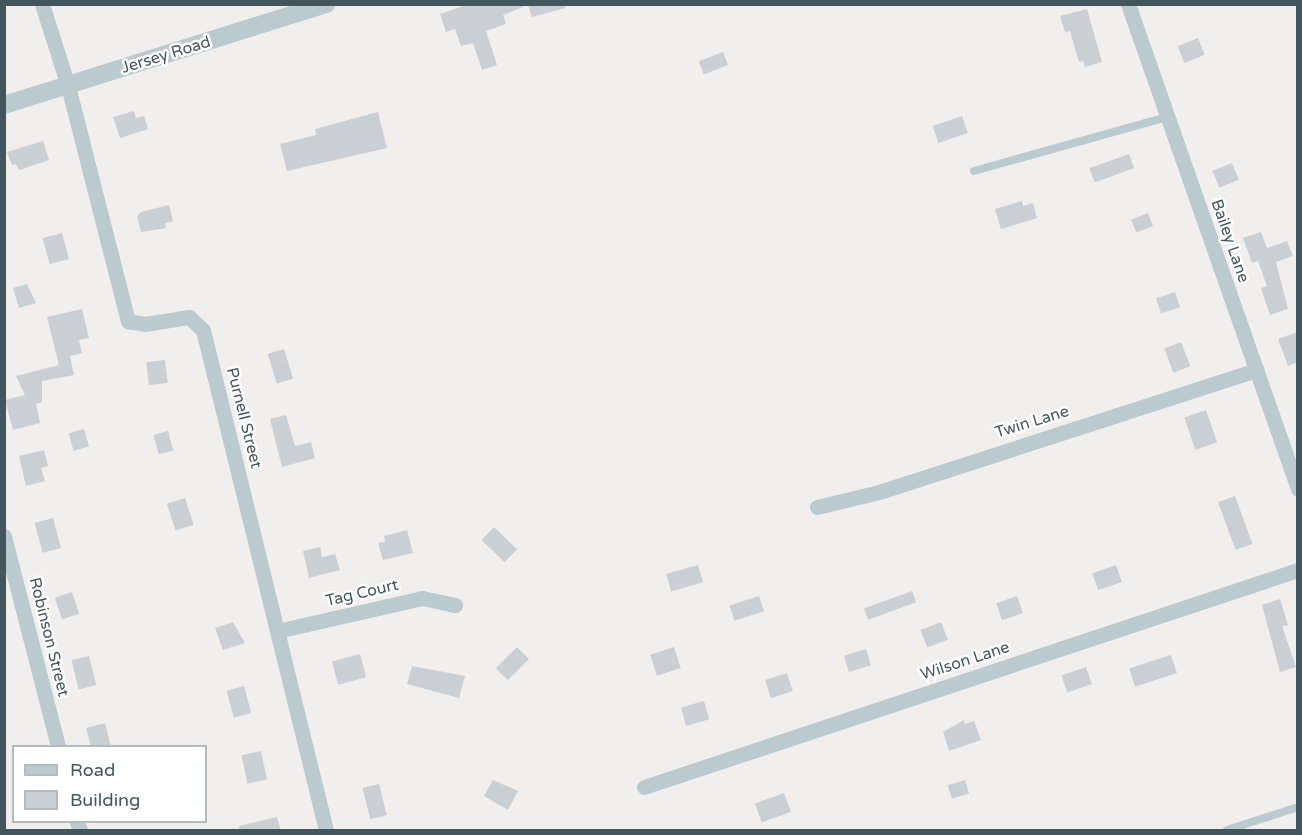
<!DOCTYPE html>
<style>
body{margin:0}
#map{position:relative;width:1302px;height:835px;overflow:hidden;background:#f1eeee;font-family:"Varela Round",sans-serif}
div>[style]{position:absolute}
.building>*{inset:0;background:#c9cfd3;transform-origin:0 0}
.service>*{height:8px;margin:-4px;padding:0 4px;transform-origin:4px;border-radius:4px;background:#bacacf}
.minor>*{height:15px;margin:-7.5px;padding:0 7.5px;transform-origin:7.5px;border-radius:7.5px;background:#bacacf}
.tertiary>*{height:18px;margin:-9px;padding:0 9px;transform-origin:9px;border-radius:9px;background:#bacacf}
span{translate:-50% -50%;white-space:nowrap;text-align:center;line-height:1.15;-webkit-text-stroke:5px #fff;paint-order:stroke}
.street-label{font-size:16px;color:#44565d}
.frame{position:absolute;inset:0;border:6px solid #44565d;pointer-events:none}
.legend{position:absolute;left:12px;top:745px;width:195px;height:78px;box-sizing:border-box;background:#fff;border:2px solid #b4bbbe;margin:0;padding:8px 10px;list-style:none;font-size:18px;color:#44565d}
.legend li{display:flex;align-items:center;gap:12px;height:30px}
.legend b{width:30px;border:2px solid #b4bbbe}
</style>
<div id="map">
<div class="building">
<i style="clip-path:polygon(469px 4px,564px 4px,565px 8px,532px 17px,528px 5px,503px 15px,506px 24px,486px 31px,497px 65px,482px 70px,473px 43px,461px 46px,455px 29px,446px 32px,440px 14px)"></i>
<i style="clip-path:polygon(1087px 9px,1102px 62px,1085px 67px,1083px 61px,1079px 62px,1070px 31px,1065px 32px,1060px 16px)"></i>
<i style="left:1198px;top:38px;width:18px;height:22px;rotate:68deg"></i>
<i style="left:723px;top:52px;width:14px;height:26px;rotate:69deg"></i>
<i style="clip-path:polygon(134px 111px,136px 118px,144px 116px,148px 129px,120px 138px,113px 117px)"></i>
<i style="clip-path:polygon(378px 112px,387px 148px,287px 171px,280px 144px,316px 135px,315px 129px)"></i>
<i style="left:962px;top:116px;width:18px;height:31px;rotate:71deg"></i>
<i style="clip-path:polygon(43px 141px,49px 160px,19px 170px,16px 164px,12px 165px,7px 152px)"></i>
<i style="left:1129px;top:154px;width:15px;height:42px;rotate:70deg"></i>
<i style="left:1232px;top:163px;width:18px;height:21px;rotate:68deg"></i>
<i style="clip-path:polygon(1022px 201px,1023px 206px,1033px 203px,1037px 218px,1001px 229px,995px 209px)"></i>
<i style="clip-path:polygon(169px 205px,173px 221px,165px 223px,166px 228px,141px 232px,137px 216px,141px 212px)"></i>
<i style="left:1148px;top:213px;width:14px;height:18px;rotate:69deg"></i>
<i style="clip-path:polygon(1261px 232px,1267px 248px,1287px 241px,1293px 256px,1276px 262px,1288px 309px,1270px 315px,1261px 288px,1267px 286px,1258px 261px,1252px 263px,1243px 238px)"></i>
<i style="left:62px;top:233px;width:27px;height:20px;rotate:75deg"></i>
<i style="clip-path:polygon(27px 284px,36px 303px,19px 308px,13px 288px)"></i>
<i style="left:1175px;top:292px;width:16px;height:20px;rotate:72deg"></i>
<i style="clip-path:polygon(82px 309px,89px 338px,79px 340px,82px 353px,70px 356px,74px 375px,42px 381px,42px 402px,36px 404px,40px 423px,13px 430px,5px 400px,25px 395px,16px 376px,59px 365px,47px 317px)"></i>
<i style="clip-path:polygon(1298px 332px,1298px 362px,1288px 366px,1278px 339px)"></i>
<i style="left:1181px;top:342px;width:26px;height:18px;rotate:69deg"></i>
<i style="left:284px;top:349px;width:31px;height:17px;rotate:73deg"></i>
<i style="left:165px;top:360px;width:23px;height:19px;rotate:83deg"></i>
<i style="left:1206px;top:410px;width:34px;height:23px;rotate:71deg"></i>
<i style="clip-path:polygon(286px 415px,295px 446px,311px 442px,315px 458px,282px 467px,270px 419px)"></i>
<i style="left:84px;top:429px;width:18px;height:16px;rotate:74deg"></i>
<i style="left:168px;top:431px;width:20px;height:15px;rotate:75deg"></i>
<i style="clip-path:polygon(44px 450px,48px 466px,41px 468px,45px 481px,26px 486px,19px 456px)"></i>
<i style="left:1235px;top:496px;width:51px;height:18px;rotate:70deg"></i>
<i style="left:185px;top:498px;width:28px;height:19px;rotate:72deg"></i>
<i style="left:53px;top:518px;width:31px;height:19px;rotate:75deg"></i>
<i style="left:494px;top:527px;width:32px;height:18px;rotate:44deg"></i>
<i style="clip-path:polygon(407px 530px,413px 553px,383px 560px,378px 543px,385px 542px,384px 536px)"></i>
<i style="clip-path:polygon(320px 547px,322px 557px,335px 554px,340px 570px,309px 578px,303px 551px)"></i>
<i style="left:698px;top:565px;width:18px;height:33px;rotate:74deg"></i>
<i style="left:1116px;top:565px;width:18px;height:25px;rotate:71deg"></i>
<i style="left:912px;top:591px;width:12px;height:51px;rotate:70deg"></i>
<i style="left:72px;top:592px;width:23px;height:18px;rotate:72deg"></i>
<i style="left:759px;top:596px;width:16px;height:31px;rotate:72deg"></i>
<i style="left:1017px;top:596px;width:18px;height:22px;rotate:71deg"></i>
<i style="clip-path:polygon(1280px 599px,1288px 625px,1282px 626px,1296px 667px,1280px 672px,1262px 605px)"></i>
<i style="clip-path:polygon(233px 622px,245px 643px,223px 650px,215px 628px)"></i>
<i style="left:941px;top:622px;width:19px;height:22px;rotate:69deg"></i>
<i style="left:517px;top:647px;width:17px;height:30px;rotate:45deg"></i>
<i style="left:674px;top:647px;width:22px;height:25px;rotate:72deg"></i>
<i style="left:866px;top:649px;width:17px;height:23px;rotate:73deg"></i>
<i style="left:360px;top:654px;width:24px;height:29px;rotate:75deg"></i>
<i style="left:1171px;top:655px;width:19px;height:44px;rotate:72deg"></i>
<i style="left:89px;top:656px;width:30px;height:18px;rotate:76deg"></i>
<i style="clip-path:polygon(412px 666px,465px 676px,459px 698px,407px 684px)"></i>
<i style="left:1086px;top:667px;width:18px;height:26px;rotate:71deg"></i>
<i style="left:787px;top:673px;width:19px;height:23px;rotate:72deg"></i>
<i style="left:244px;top:686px;width:28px;height:18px;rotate:75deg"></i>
<i style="left:704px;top:701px;width:19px;height:24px;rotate:74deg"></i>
<i style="clip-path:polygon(964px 720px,965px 724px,974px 721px,981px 740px,949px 751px,943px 732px)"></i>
<i style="clip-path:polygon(105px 723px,111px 747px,91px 747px,86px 728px)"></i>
<i style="left:261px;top:751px;width:29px;height:20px;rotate:78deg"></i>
<i style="clip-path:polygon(493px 780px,518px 791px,508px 810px,484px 796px)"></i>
<i style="left:965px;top:780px;width:14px;height:18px;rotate:73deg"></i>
<i style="left:379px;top:784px;width:32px;height:17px;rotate:76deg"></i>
<i style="left:784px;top:793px;width:20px;height:31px;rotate:70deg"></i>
<i style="clip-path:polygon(277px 817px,281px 831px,240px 831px,239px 826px)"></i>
</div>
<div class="service">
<i style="left:974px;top:171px;width:200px;rotate:-15.6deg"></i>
<i style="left:1227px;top:830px;width:75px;rotate:-17.9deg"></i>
</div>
<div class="minor">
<i style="left:42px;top:4px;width:86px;rotate:72.4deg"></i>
<i style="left:68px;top:86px;width:243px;rotate:75.7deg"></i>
<i style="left:128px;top:321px;width:17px;rotate:10deg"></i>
<i style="left:145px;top:324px;width:45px;rotate:-9deg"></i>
<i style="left:189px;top:317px;width:19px;rotate:43deg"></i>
<i style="left:203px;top:330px;width:515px;rotate:76.18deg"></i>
<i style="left:1128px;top:4px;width:514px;rotate:70.68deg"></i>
<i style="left:817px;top:507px;width:64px;rotate:-13.6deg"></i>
<i style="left:879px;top:492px;width:397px;rotate:-17.9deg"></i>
<i style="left:4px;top:536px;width:217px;rotate:75.6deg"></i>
<i style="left:277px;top:631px;width:149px;rotate:-12.8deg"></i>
<i style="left:422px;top:598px;width:34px;rotate:12deg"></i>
<i style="left:644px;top:787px;width:689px;rotate:-18.36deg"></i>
<i style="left:77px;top:822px;width:9px;rotate:69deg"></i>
</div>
<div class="tertiary">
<i style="left:4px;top:105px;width:338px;rotate:-17.4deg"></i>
</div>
<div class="street-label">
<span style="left:166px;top:55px;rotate:-17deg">Jersey Road</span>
<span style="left:1230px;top:241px;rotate:71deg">Bailey Lane</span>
<span style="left:244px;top:418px;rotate:76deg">Purnell Street</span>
<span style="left:1032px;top:422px;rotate:-17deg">Twin Lane</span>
<span style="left:362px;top:593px;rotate:-13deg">Tag Court</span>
<span style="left:49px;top:637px;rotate:76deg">Robinson Street</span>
<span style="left:965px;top:661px;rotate:-18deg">Wilson Lane</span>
</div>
<div class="frame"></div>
<ul class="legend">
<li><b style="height:8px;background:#bacacf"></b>Road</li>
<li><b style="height:16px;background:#c9cfd3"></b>Building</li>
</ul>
</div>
